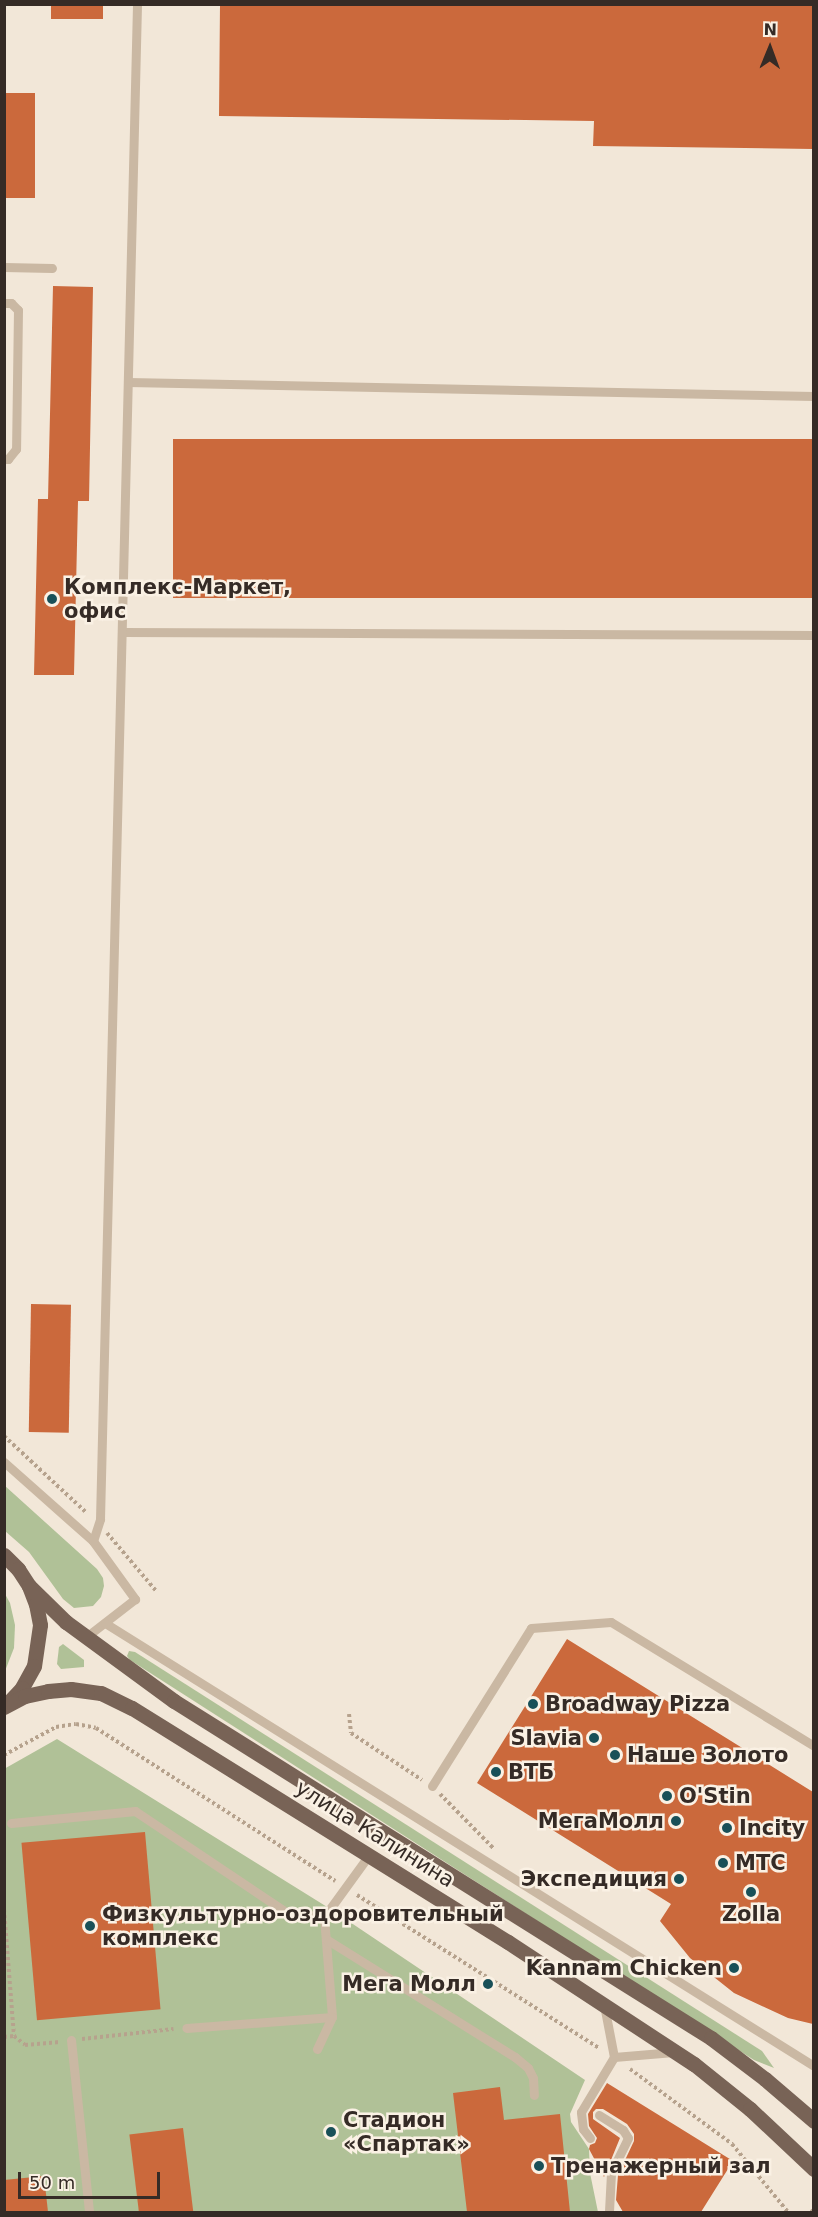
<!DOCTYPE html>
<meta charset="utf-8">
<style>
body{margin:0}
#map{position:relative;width:818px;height:2217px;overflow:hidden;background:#f2e7d8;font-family:"DejaVu Sans",sans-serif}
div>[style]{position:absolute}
.green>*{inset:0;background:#b0c197}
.building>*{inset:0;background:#cb693c;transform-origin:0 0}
.path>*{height:4px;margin-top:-2px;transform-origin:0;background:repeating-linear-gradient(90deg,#b6a28d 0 3px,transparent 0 6px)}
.lane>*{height:9px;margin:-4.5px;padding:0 4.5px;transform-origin:4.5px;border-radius:4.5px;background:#cab8a3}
.primary>*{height:15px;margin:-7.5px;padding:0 7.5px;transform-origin:7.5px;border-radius:7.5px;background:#786356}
.dots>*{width:16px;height:16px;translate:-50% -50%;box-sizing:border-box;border:3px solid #faf1e4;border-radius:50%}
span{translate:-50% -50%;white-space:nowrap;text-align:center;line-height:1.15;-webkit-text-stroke:5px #faf1e4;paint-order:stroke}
.poi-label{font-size:21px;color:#352b26;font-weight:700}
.left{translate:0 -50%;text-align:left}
.right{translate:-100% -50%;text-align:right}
.street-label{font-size:21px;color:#352b26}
.frame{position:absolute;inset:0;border:6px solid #352b26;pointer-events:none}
.north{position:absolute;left:740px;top:18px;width:60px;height:60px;-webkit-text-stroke:4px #faf1e4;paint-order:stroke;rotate:1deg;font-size:16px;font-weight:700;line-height:24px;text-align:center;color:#352b26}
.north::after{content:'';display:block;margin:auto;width:21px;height:27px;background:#352b26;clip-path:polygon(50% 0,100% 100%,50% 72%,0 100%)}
.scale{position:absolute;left:18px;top:2172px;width:142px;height:27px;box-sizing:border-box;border:3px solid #352b26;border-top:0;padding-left:8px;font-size:18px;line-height:21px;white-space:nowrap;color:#352b26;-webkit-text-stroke:4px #faf1e4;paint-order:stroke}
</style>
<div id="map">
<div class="green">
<i style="clip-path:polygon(4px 1485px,97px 1569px,103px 1578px,104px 1586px,101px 1597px,93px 1606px,74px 1608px,63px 1599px,29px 1552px,5px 1531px)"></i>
<i style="clip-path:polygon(5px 1594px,10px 1603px,15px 1625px,14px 1648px,5px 1671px)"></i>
<i style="clip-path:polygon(63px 1644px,84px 1660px,84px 1667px,61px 1669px,57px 1664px,59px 1647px)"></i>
<i style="clip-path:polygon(129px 1651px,135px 1652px,762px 2051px,774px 2068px,754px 2060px,130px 1660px,127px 1656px)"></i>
<i style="clip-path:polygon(57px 1739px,332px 1910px,585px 2080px,570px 2114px,571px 2122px,589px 2149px,590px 2173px,598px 2212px,5px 2212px,4px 1769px)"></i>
</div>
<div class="building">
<i style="left:51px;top:4px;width:52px;height:15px"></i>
<i style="clip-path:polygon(220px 4px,813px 4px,813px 149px,593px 146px,594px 121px,219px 116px)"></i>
<i style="left:4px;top:93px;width:31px;height:105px"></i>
<i style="clip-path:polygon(53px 286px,93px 287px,89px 501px,78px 501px,74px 675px,34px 675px,38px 499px,48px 499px)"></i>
<i style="left:173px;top:439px;width:640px;height:159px"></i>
<i style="left:31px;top:1304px;width:40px;height:128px;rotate:1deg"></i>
<i style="clip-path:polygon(567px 1639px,813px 1792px,813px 2024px,788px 2018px,734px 1993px,690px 1958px,660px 1921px,671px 1904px,477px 1783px)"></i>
<i style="left:145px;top:1832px;width:178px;height:124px;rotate:85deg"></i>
<i style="clip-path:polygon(607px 2083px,733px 2161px,701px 2212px,623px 2212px,616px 2200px,618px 2175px,634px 2141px,634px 2134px,627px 2124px,603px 2109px,596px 2109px,593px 2112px,593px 2119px,620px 2138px,604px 2177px,589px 2149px,590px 2145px,595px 2143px,597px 2138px,589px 2126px,588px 2114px)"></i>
<i style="clip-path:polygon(500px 2087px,504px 2120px,560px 2114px,570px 2212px,467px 2212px,453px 2093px)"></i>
<i style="left:183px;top:2128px;width:85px;height:54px;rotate:83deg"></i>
<i style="clip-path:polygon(44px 2176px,48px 2212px,4px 2212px,4px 2180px)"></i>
</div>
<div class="path">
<i style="left:4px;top:1436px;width:113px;rotate:42.9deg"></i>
<i style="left:107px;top:1533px;width:77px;rotate:49.7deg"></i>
<i style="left:349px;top:1714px;width:19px;rotate:84deg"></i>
<i style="left:351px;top:1733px;width:85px;rotate:33.5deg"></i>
<i style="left:4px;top:1755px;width:59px;rotate:-28.3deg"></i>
<i style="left:56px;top:1727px;width:20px;rotate:-9deg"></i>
<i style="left:76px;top:1724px;width:20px;rotate:11deg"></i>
<i style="left:96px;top:1728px;width:284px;rotate:32.6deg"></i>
<i style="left:440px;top:1794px;width:76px;rotate:45.5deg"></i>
<i style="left:357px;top:1895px;width:286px;rotate:32.3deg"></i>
<i style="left:4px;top:1909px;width:127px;rotate:85.5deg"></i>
<i style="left:14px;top:2036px;width:14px;rotate:39deg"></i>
<i style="left:25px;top:2045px;width:35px;rotate:-5deg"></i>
<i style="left:4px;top:2037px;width:10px;rotate:-6deg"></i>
<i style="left:82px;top:2039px;width:92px;rotate:-6.3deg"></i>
<i style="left:630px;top:2069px;width:127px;rotate:36.3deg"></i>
<i style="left:732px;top:2144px;width:88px;rotate:50.5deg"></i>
<i style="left:811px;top:2212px;width:4px;rotate:-34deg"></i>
</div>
<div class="lane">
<i style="left:4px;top:267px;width:48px;rotate:1.2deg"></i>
<i style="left:4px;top:303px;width:7px"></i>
<i style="left:11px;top:303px;width:10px;rotate:45deg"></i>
<i style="left:18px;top:310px;width:139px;rotate:90.8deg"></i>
<i style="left:16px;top:449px;width:13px;rotate:129deg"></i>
<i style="left:8px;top:459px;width:4px;rotate:180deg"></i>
<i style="left:128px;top:382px;width:686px;rotate:1.17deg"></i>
<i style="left:123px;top:632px;width:691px;rotate:0.25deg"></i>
<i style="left:4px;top:1462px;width:119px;rotate:41.6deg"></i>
<i style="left:93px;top:1541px;width:72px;rotate:54.1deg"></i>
<i style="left:135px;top:1599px;width:62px;rotate:142.2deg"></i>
<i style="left:93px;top:1541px;width:23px;rotate:-72deg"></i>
<i style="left:100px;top:1519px;width:1515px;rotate:-88.6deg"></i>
<i style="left:105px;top:1623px;width:836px;rotate:32deg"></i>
<i style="left:432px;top:1786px;width:186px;rotate:-57.9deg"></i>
<i style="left:531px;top:1628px;width:80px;rotate:-4.3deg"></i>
<i style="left:611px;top:1622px;width:238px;rotate:31.4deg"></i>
<i style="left:11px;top:1823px;width:125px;rotate:-5.5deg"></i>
<i style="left:135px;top:1811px;width:182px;rotate:33.8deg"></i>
<i style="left:286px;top:1912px;width:38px;rotate:7deg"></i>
<i style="left:324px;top:1917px;width:100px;rotate:85.4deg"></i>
<i style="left:332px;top:2017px;width:146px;rotate:175.7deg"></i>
<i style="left:324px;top:1917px;width:77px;rotate:-54deg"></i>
<i style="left:326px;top:1939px;width:223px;rotate:32deg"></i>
<i style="left:515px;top:2057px;width:17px;rotate:40deg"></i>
<i style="left:528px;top:2068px;width:11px;rotate:63deg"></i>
<i style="left:533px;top:2078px;width:17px;rotate:87deg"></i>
<i style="left:604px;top:2005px;width:53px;rotate:79.1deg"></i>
<i style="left:614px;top:2057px;width:60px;rotate:-4.8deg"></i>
<i style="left:71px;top:2040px;width:173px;rotate:84deg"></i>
<i style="left:317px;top:2049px;width:35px;rotate:-65deg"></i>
<i style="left:599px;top:2115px;width:28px;rotate:32deg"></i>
<i style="left:623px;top:2130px;width:9px;rotate:58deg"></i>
<i style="left:628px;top:2138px;width:39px;rotate:116deg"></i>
<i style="left:611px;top:2173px;width:39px;rotate:93deg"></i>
<i style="left:590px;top:2138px;width:11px;rotate:-128deg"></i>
<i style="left:583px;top:2129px;width:17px;rotate:-97deg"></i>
<i style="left:581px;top:2112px;width:64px;rotate:-59deg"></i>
</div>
<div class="primary">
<i style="left:4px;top:1555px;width:20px;rotate:45deg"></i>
<i style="left:18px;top:1569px;width:20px;rotate:57deg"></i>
<i style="left:29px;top:1586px;width:19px;rotate:69deg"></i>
<i style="left:36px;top:1604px;width:21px;rotate:79deg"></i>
<i style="left:40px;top:1625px;width:41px;rotate:98.3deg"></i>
<i style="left:34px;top:1666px;width:25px;rotate:119deg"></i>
<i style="left:22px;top:1688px;width:19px;rotate:133deg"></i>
<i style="left:29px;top:1586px;width:52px;rotate:44.2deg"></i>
<i style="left:66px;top:1622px;width:134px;rotate:36.2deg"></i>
<i style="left:174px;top:1701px;width:634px;rotate:32.11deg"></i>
<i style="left:711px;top:2038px;width:68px;rotate:37.2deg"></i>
<i style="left:765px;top:2079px;width:65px;rotate:40.6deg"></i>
<i style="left:4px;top:1707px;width:24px;rotate:-28deg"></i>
<i style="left:25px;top:1696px;width:24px;rotate:-12deg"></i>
<i style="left:48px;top:1691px;width:23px;rotate:-5deg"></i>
<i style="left:71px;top:1689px;width:30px;rotate:8deg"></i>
<i style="left:101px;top:1693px;width:34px;rotate:26deg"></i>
<i style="left:132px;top:1708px;width:443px;rotate:31.9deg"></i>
<i style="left:508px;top:1942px;width:222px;rotate:33.3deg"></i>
<i style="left:694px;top:2064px;width:72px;rotate:38.8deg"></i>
<i style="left:750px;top:2109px;width:88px;rotate:43.2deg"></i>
</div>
<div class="dots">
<i style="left:52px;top:599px;background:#195058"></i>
<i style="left:533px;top:1704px;background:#195058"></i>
<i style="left:594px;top:1738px;background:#195058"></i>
<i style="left:615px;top:1755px;background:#195058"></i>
<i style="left:496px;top:1772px;background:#195058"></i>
<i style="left:667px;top:1796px;background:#195058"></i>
<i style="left:676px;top:1821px;background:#195058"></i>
<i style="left:727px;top:1828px;background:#195058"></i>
<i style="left:723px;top:1863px;background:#195058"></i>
<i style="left:679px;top:1879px;background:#195058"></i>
<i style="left:751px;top:1892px;background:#195058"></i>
<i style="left:90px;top:1926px;background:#195058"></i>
<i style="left:734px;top:1968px;background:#195058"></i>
<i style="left:488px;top:1984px;background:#195058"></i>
<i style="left:331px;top:2132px;background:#195058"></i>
<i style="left:539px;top:2166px;background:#195058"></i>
</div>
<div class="poi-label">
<span class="left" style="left:64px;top:599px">Комплекс-Маркет,<br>офис</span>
<span class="left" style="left:545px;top:1704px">Broadway Pizza</span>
<span class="right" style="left:582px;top:1738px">Slavia</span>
<span class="left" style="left:627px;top:1755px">Наше Золото</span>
<span class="left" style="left:508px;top:1772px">ВТБ</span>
<span class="left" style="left:679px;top:1796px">O'Stin</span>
<span class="right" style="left:664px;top:1821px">МегаМолл</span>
<span class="left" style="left:739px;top:1828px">Incity</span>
<span class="left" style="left:735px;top:1863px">МТС</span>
<span class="right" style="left:667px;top:1879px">Экспедиция</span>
<span class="left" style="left:102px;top:1926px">Физкультурно-оздоровительный<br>комплекс</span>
<span style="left:751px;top:1914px">Zolla</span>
<span class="right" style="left:722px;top:1968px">Kannam Chicken</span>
<span class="right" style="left:476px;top:1984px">Мега Молл</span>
<span class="left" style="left:343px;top:2132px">Стадион<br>«Спартак»</span>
<span class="left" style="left:551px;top:2166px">Тренажерный зал</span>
</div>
<div class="street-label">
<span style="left:375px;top:1834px;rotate:32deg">улица Калинина</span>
</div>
<div class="frame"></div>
<div class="north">N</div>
<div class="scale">50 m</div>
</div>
